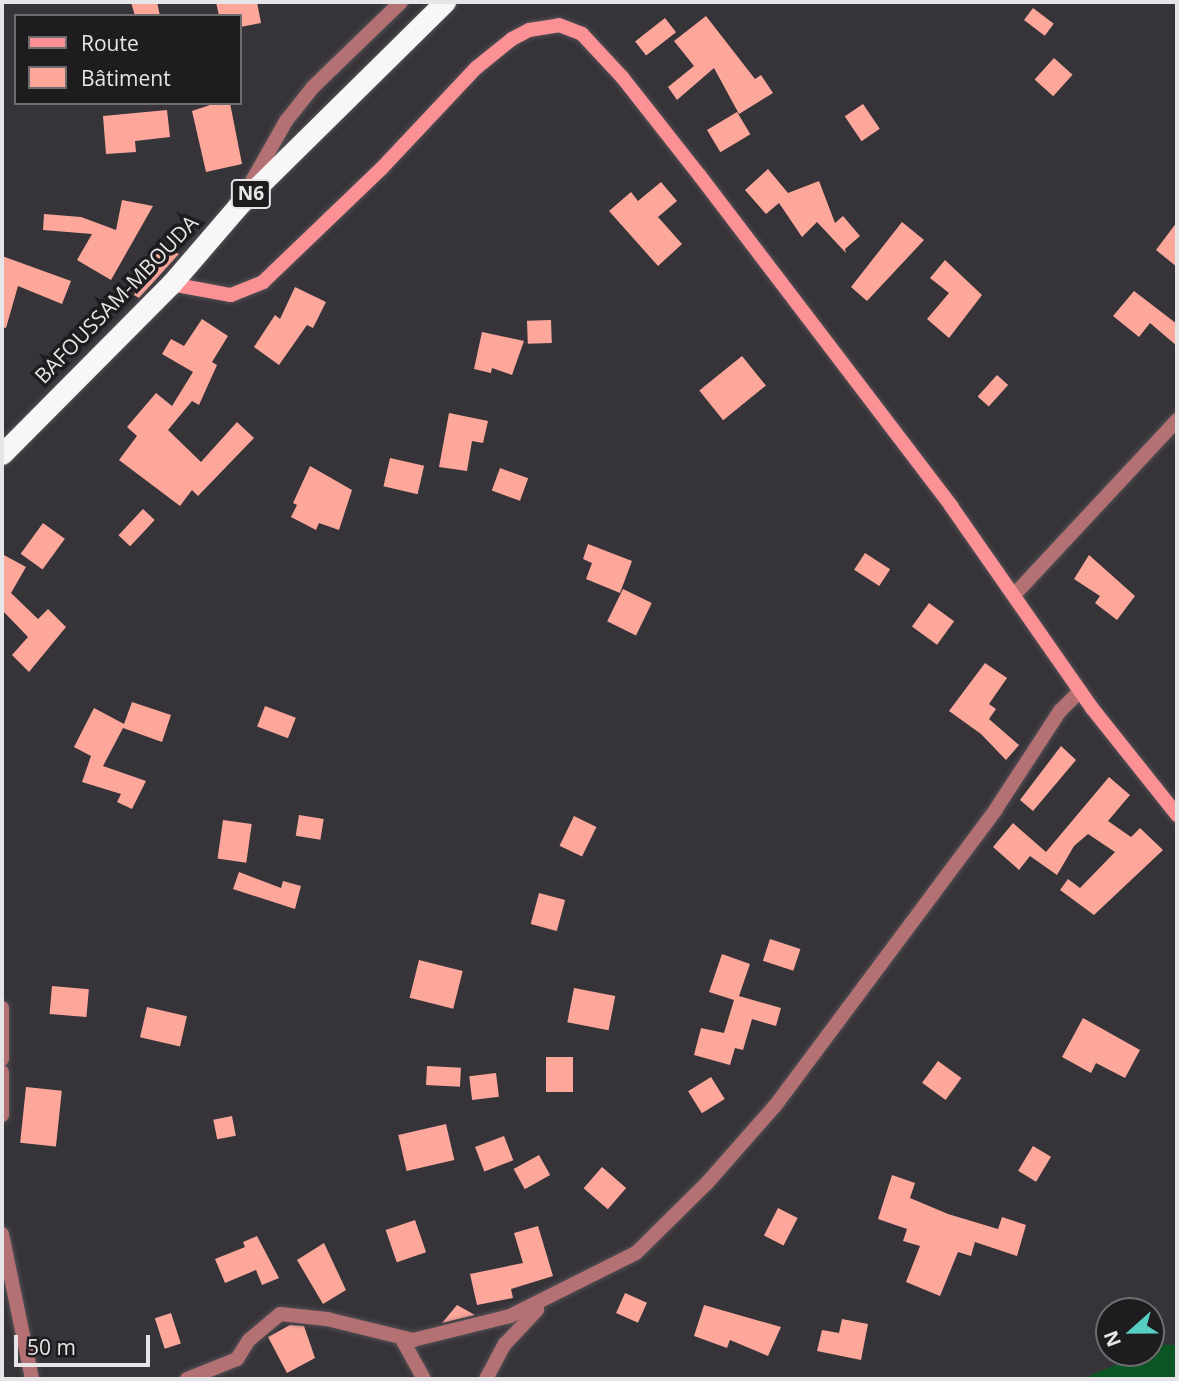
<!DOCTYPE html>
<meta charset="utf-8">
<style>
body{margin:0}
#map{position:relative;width:1179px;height:1381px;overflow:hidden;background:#373439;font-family:"Open Sans",sans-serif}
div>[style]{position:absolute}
.green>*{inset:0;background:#0c5525}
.building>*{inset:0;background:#fda79b;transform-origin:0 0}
.roads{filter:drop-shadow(0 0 2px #535055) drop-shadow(0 0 2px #535055)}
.street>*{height:14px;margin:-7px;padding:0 7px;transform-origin:7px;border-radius:7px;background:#b47173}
.secondary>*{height:14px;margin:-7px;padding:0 7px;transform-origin:7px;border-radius:7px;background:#fb9095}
.highway>*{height:21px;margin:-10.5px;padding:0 10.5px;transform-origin:10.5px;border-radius:10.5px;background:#f7f7f7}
span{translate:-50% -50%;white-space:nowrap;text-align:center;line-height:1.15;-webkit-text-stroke:7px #1e1c1f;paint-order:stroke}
.shield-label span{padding:2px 5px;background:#1e1c1f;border:2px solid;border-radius:5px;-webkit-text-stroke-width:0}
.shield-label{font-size:19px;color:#e7e5e8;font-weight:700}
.street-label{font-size:21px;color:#e7e5e8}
.frame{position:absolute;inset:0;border:4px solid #e7e5e8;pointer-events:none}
.legend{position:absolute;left:14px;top:14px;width:228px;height:91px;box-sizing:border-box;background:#1e1c1f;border:2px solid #6e6c6f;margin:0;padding:9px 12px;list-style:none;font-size:21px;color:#e7e5e8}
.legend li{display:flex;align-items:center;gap:14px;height:35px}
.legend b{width:35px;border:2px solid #6e6c6f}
.north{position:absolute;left:1095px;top:1297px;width:70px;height:70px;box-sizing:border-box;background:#1e1c1f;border:2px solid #6e6c6f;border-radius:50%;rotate:249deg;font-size:19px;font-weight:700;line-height:28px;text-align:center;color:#e7e5e8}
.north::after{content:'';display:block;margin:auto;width:24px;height:32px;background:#57cec2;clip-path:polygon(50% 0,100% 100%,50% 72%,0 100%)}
.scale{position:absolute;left:14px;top:1335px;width:136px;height:32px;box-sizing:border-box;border:4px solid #e7e5e8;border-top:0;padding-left:9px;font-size:21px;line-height:24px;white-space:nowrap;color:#e7e5e8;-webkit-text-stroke:5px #1e1c1f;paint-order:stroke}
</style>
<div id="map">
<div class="green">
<i style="clip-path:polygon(1163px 1345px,1177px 1345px,1177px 1379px,1082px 1379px)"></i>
</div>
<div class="building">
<i style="clip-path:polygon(131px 2px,157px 2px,160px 16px,135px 16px)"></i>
<i style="clip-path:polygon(216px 2px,257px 2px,261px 23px,240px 27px,240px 16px,219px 16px)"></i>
<i style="left:1033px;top:8px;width:26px;height:15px;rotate:37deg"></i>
<i style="clip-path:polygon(706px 16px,755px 79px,761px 75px,773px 93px,739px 114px,714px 68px,677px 100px,668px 87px,694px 66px,674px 41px)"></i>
<i style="left:665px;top:18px;width:18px;height:38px;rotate:52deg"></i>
<i style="left:1054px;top:58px;width:25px;height:29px;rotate:42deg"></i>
<i style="clip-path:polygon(216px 103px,230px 103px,242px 164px,206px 172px,192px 111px)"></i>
<i style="left:863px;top:104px;width:30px;height:22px;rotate:56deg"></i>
<i style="clip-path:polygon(167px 110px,170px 137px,135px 141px,136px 152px,106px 154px,103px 116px)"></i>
<i style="left:737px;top:112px;width:26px;height:35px;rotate:59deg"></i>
<i style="clip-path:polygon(768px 169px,788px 193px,819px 181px,835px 223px,843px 216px,860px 236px,845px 249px,846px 253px,817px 222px,802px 237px,779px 203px,766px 214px,745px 190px)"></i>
<i style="clip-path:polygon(661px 182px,677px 201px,658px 217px,682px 244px,658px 266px,609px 211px,631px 192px,638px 201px)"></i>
<i style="clip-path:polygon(122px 200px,153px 206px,111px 280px,77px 260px,92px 234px,43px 230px,44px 214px,81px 217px,116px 230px)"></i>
<i style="clip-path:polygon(902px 222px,924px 240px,867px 301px,851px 287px)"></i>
<i style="clip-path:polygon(1177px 222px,1177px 267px,1156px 250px)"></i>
<i style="clip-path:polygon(161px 246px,179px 254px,139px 298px,134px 295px)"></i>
<i style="clip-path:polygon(2px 256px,71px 281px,62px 304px,18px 286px,6px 328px,2px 327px)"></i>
<i style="clip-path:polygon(945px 260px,982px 295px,949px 338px,927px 319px,949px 293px,930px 278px)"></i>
<i style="clip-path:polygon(295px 287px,326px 302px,313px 328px,307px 325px,279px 365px,254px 347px,275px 315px,280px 319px)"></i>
<i style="clip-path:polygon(1134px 291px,1177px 324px,1177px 346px,1150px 323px,1139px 337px,1113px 316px)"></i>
<i style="clip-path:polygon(202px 319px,228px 336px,212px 362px,217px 365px,199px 405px,192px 401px,168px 430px,201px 462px,237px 422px,254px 438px,198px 496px,192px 490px,180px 506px,119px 460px,137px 436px,127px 427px,156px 393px,172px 406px,193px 372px,162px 354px,171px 339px,184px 346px)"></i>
<i style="left:551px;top:320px;width:23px;height:24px;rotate:88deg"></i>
<i style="clip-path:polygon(482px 332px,524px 341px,512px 375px,492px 368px,491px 373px,474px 369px)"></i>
<i style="left:742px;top:356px;width:38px;height:55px;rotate:51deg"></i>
<i style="left:997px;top:375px;width:15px;height:29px;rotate:42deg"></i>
<i style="clip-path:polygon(449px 413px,488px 421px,483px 443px,472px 441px,467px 471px,439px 467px)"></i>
<i style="left:390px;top:458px;width:35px;height:29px;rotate:13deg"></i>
<i style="clip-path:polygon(310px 466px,352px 490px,339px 530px,319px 523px,316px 530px,291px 517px,297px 505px,293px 503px)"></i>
<i style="left:500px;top:468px;width:30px;height:24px;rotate:20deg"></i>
<i style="left:143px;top:509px;width:16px;height:36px;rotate:43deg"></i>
<i style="left:43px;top:523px;width:27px;height:38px;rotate:36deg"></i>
<i style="clip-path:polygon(588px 544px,632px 561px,620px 593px,586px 579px,592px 563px,583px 559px)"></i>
<i style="left:865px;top:553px;width:30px;height:20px;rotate:33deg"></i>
<i style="clip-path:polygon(2px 554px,26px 567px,11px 593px,38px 619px,48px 609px,66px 627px,29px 672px,12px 655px,28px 637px,2px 610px)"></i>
<i style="clip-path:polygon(1089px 555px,1135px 596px,1117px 620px,1095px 603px,1100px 596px,1074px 579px)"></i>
<i style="left:623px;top:589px;width:32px;height:36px;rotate:26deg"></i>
<i style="left:929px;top:603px;width:31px;height:29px;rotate:36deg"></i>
<i style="clip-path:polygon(985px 663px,1007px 678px,989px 704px,996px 709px,989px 719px,1019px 745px,1006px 760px,981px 734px,949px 711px)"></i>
<i style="clip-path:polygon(132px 702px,171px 715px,162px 742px,123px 728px,103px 766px,146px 781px,132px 809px,117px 802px,121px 794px,82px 782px,91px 756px,74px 747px,94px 708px,124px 724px)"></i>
<i style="left:265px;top:706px;width:33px;height:22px;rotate:21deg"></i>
<i style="clip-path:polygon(1061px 746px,1076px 760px,1033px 811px,1020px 800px)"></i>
<i style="clip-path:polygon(1109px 777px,1130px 795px,1108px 821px,1131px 837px,1140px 828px,1163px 850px,1094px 915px,1060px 890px,1068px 879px,1080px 888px,1115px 852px,1088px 834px,1074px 846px,1057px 875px,1030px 856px,1019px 870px,993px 847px,1013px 823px,1046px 852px)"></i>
<i style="left:299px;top:815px;width:25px;height:21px;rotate:9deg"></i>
<i style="left:574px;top:816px;width:25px;height:33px;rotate:26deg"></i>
<i style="left:223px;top:820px;width:29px;height:39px;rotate:8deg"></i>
<i style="clip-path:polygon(239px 872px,281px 888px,283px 881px,301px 886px,295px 909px,233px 889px)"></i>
<i style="left:539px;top:893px;width:27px;height:32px;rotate:15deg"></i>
<i style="left:770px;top:939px;width:32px;height:23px;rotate:18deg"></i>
<i style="clip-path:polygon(722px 954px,750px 964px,739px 996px,781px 1008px,776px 1026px,752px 1019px,743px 1050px,735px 1048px,730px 1065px,694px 1055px,701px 1028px,724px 1033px,734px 1000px,709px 992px)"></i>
<i style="left:419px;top:960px;width:45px;height:39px;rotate:14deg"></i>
<i style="left:52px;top:986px;width:37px;height:28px;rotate:5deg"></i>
<i style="left:574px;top:988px;width:42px;height:35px;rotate:11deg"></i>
<i style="left:147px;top:1007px;width:41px;height:31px;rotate:13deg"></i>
<i style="clip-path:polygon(1083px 1018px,1140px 1050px,1125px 1078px,1096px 1063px,1091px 1073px,1062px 1057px)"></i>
<i style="left:546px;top:1057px;width:27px;height:35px"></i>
<i style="left:938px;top:1061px;width:29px;height:27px;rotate:36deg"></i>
<i style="left:427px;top:1066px;width:34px;height:19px;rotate:3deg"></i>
<i style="left:496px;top:1073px;width:24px;height:27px;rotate:83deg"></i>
<i style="left:711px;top:1077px;width:26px;height:27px;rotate:58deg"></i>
<i style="left:26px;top:1087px;width:36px;height:56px;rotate:6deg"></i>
<i style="left:232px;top:1116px;width:20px;height:19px;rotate:79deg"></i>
<i style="left:446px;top:1124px;width:37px;height:49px;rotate:77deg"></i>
<i style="left:504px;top:1136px;width:26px;height:31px;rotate:69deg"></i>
<i style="left:1033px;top:1146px;width:21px;height:29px;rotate:31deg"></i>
<i style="left:539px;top:1155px;width:23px;height:29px;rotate:61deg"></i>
<i style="left:602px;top:1167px;width:32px;height:28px;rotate:41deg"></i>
<i style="clip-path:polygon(892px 1175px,915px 1183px,910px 1198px,948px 1214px,998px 1229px,1002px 1217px,1026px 1225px,1017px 1256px,975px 1242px,971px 1256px,958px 1252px,940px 1296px,906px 1282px,920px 1246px,903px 1241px,907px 1229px,878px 1219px)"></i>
<i style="left:778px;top:1208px;width:22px;height:31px;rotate:27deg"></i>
<i style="left:415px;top:1220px;width:34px;height:31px;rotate:71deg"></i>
<i style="clip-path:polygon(538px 1226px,553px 1276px,511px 1289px,513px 1298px,477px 1305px,470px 1274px,523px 1263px,514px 1233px)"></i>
<i style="clip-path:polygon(257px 1236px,279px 1278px,262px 1285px,256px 1270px,225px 1283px,215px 1259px,245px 1247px,243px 1242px)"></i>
<i style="clip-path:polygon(324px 1243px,346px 1290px,323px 1304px,297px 1260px)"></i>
<i style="left:625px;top:1293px;width:24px;height:22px;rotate:24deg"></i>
<i style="clip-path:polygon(457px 1305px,475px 1315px,442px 1323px)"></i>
<i style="clip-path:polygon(704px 1305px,781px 1327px,768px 1356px,730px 1340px,727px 1348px,694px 1336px)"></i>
<i style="left:171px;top:1313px;width:32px;height:17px;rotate:72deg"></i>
<i style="clip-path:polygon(842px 1319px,868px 1324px,861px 1360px,817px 1351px,822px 1330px,839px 1333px)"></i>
<i style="clip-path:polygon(290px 1325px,304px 1326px,315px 1358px,287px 1373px,268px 1337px)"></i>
</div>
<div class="roads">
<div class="street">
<i style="left:247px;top:190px;width:79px;rotate:-60.5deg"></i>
<i style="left:286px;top:121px;width:43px;rotate:-51.5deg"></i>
<i style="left:313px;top:87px;width:122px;rotate:-44deg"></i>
<i style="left:1015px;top:594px;width:238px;rotate:-47deg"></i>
<i style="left:2px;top:1059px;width:51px;rotate:-90deg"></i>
<i style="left:2px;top:1072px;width:43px;rotate:90deg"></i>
<i style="left:2px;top:1234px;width:148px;rotate:78.3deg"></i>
<i style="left:403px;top:1341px;width:43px;rotate:61.1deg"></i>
<i style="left:187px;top:1379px;width:54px;rotate:-21.8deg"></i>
<i style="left:237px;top:1359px;width:22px;rotate:-58deg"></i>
<i style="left:249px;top:1340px;width:40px;rotate:-40deg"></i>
<i style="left:280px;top:1314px;width:47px;rotate:6.1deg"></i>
<i style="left:327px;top:1319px;width:89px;rotate:13.7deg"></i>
<i style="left:413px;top:1340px;width:100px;rotate:-13.9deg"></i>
<i style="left:510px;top:1316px;width:141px;rotate:-26.6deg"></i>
<i style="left:636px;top:1253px;width:100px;rotate:-44.6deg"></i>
<i style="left:707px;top:1183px;width:103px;rotate:-48.6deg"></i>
<i style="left:775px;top:1106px;width:370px;rotate:-53.3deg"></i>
<i style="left:996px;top:809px;width:117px;rotate:-56.9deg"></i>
<i style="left:1060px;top:711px;width:28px;rotate:-45deg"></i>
<i style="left:486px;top:1379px;width:40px;rotate:-62deg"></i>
<i style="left:505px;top:1344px;width:47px;rotate:-46.7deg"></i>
</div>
<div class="secondary">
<i style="left:171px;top:284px;width:61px;rotate:10.4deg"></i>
<i style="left:231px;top:295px;width:35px;rotate:-22deg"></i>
<i style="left:263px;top:282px;width:163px;rotate:-43.8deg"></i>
<i style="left:381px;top:169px;width:139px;rotate:-46.8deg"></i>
<i style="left:476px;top:68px;width:46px;rotate:-38.9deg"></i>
<i style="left:512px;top:39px;width:19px;rotate:-28deg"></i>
<i style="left:529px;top:30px;width:30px;rotate:-9deg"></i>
<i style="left:559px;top:25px;width:25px;rotate:21deg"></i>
<i style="left:582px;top:34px;width:59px;rotate:47.1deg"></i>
<i style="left:622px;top:77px;width:126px;rotate:51.8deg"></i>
<i style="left:700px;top:176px;width:415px;rotate:52.7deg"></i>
<i style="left:951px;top:506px;width:246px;rotate:55.1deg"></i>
<i style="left:1092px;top:708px;width:137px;rotate:51.5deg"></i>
</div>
<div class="highway">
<i style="left:2px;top:454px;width:240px;rotate:-45.2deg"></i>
<i style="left:171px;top:284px;width:103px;rotate:-49.3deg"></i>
<i style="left:238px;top:206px;width:291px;rotate:-44.6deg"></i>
</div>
</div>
<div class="shield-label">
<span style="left:251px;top:194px">N6</span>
</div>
<div class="street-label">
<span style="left:116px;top:299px;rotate:-46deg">BAFOUSSAM-MBOUDA</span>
</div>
<div class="frame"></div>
<ul class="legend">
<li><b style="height:9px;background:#fb9095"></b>Route</li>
<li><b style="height:19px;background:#fda79b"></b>Bâtiment</li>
</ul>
<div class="north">N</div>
<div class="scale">50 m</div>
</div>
